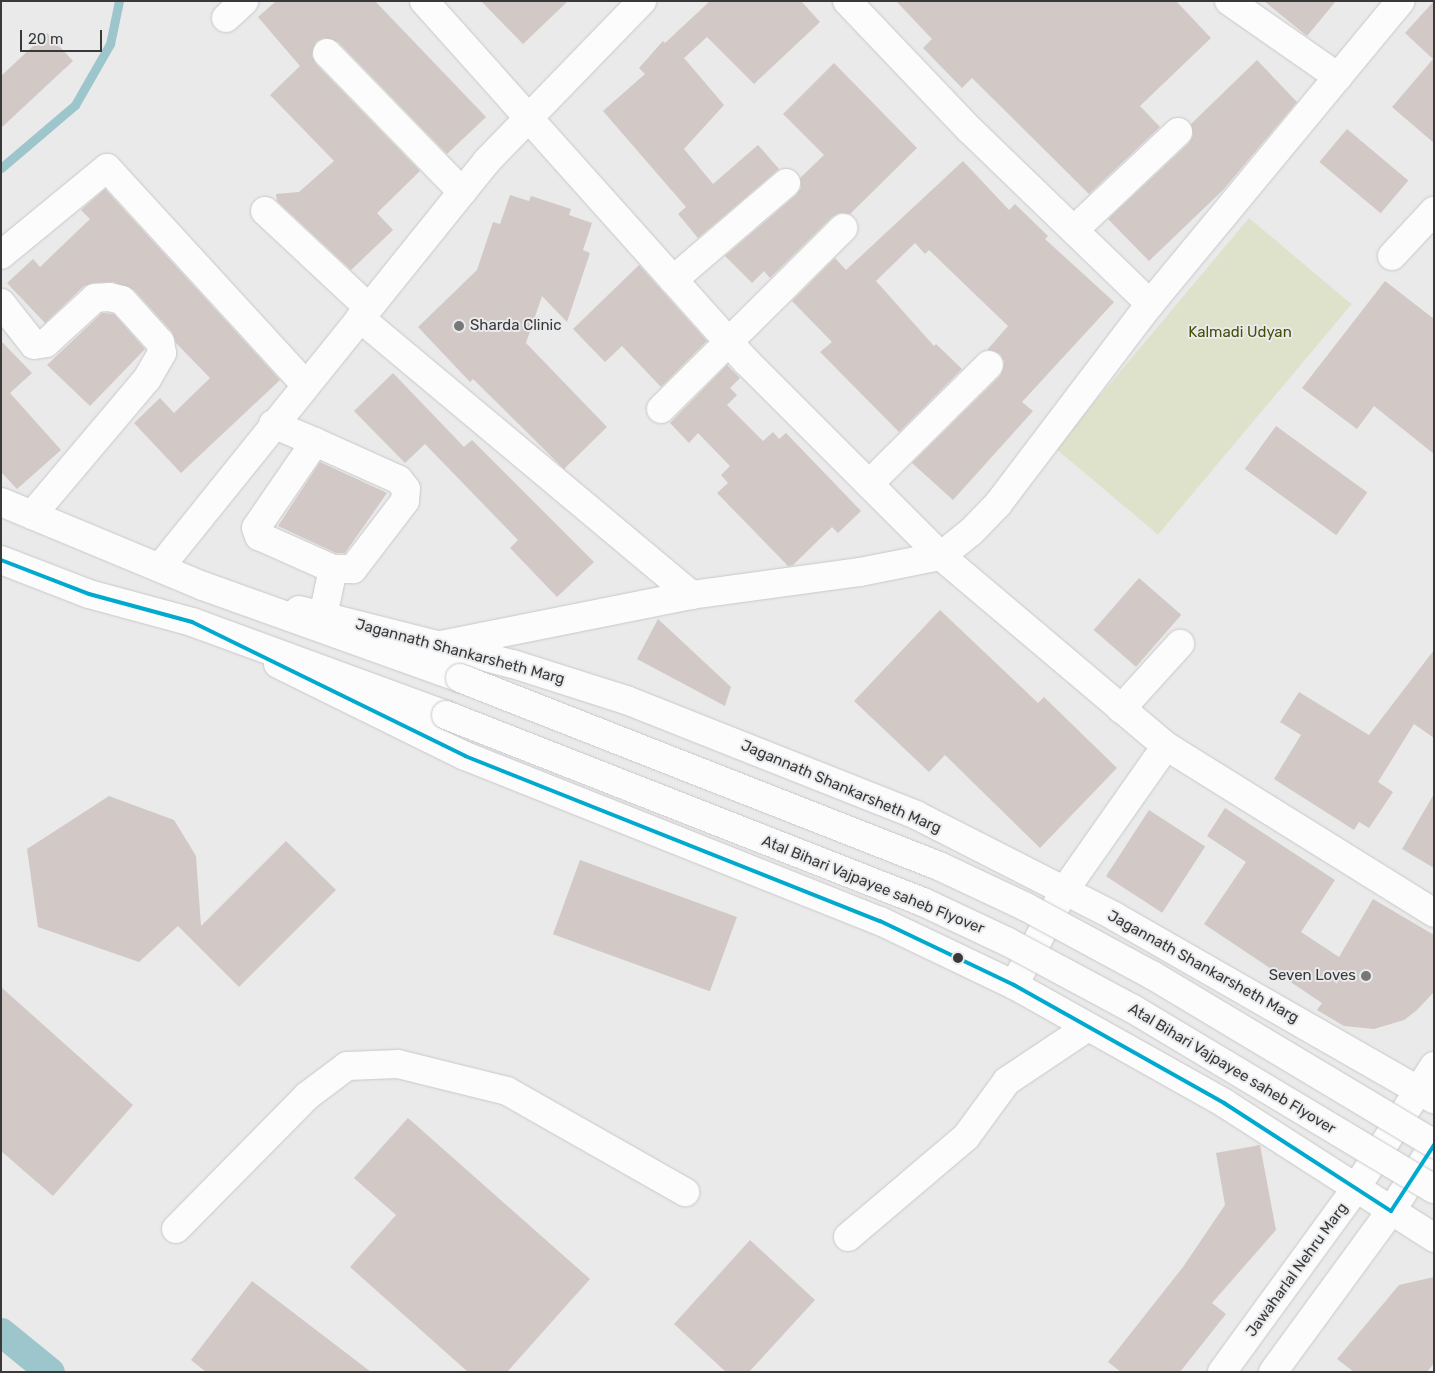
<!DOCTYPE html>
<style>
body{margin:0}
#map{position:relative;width:1435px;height:1373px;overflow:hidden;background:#eaeaeb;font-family:Rubik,sans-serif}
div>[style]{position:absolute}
.green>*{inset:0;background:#dfe2cb;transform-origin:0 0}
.stream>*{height:9px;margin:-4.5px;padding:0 4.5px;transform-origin:4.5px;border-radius:4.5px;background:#9cc6cb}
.canal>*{height:29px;margin:-14.5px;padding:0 14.5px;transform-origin:14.5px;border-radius:14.5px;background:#9cc6cb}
.building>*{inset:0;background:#d2c8c5;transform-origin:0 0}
.roads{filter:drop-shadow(0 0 1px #c8c8c9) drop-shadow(0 0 1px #c8c8c9)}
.street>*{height:28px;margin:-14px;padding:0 14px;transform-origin:14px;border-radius:14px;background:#fcfcfc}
.primary>*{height:28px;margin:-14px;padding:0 14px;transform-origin:14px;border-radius:14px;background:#fcfcfc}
.highway>*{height:28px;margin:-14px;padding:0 14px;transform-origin:14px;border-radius:14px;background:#fcfcfc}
.bridges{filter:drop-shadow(0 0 1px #c8c8c9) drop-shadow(0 0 1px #c8c8c9)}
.highway-bridge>*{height:28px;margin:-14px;padding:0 14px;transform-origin:14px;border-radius:14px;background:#fcfcfc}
.bus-1>*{height:4px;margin:-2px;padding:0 2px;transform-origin:2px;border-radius:2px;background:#00a9ce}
.dots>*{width:14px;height:14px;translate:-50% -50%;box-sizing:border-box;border:2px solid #e9eaec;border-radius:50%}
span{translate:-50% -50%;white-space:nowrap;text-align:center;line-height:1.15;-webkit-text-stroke:4px #e9eaec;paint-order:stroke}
.poi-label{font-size:15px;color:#39393a}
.left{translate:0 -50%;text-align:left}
.right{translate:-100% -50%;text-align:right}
.park-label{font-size:15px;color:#494f00}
.street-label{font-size:15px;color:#39393a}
.frame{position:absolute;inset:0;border:2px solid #39393a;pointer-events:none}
.scale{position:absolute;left:20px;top:30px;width:82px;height:22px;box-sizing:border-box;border:2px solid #39393a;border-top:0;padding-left:6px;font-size:15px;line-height:18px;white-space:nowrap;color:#39393a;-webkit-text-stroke:4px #e9eaec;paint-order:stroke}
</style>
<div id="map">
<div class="green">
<i style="left:1249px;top:218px;width:134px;height:301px;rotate:40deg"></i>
</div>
<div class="stream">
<i style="left:1px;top:168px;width:97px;rotate:-40.4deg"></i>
<i style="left:75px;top:105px;width:70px;rotate:-60.2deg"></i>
<i style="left:110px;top:44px;width:44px;rotate:-78.2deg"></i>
</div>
<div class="canal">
<i style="left:1px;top:1332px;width:63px;rotate:39.2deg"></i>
</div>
<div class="building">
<i style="clip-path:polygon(276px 1px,375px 1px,486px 117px,447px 154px,338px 42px,324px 38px,316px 42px,312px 56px,316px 64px,420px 171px,377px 213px,393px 230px,351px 270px,277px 201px,276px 194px,299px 192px,334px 161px,270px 95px,300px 66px,258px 17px)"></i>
<i style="clip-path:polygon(481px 1px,568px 1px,523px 44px)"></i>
<i style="clip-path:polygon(710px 1px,801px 1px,820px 22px,754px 84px,707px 37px,684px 58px,724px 105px,684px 149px,713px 184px,758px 145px,779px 169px,698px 238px,678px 214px,686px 207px,603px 111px,645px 74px,639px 68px,663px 41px,665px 43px)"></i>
<i style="clip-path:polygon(896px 1px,1176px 1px,1211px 38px,1140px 106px,1160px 127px,1089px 194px,972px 78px,962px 88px,923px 48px,932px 39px)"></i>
<i style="clip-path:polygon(1264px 1px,1336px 1px,1307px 36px)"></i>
<i style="clip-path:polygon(1434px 1px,1434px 143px,1392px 107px,1433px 59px,1405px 33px)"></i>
<i style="clip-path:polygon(47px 33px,73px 61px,1px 128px,1px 76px)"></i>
<i style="clip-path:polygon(1257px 60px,1297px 102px,1223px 190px,1149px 261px,1108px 219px,1189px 143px,1193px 136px,1191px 124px)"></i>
<i style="clip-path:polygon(834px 63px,917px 148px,850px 214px,839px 213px,832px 217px,770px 278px,764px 271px,752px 283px,725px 256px,796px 195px,801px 188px,800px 178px,824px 155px,783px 114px)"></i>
<i style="left:1347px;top:129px;width:80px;height:43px;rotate:40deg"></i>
<i style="clip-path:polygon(963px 161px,1009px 210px,1015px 204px,1048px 236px,1045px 239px,1114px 302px,1022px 402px,1033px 411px,953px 500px,912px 463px,1000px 376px,1004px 361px,1000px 354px,987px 350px,1008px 326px,929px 250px,925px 254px,915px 243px,876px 281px,934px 346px,936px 344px,962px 369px,899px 432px,820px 352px,832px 342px,792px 301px,835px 258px,846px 270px)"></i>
<i style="clip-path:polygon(105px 189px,280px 380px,181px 473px,134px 423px,160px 398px,174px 413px,210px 378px,176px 343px,172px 332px,134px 290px,113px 282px,93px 283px,84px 286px,45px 323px,7px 283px,33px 259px,40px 267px,90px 219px,81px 210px)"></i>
<i style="clip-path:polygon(510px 195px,529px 201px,531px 196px,571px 209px,569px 215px,592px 223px,583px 250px,590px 253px,567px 322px,542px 296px,526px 343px,607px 427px,564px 469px,473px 379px,470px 382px,418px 327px,477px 270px,493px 222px,500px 224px)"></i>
<i style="clip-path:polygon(639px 265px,707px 341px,661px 387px,622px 346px,605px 362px,573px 329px)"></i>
<i style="clip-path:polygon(1385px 281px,1434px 319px,1434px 454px,1374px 406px,1357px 429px,1302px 388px)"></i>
<i style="clip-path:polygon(102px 313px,114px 314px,145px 349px,90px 406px,47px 365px)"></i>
<i style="clip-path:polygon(1px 341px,32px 373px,10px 393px,61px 450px,17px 489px,1px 472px)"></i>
<i style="clip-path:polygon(727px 365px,740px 378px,730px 388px,737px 395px,727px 405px,763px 441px,773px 432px,779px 439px,786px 433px,861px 511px,838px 533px,832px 527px,793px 565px,788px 566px,717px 493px,728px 483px,721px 475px,730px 466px,698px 433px,689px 443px,670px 423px)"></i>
<i style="clip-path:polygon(393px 373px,464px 447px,472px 440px,594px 562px,557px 597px,510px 548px,518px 540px,425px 444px,405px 463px,354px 411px)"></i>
<i style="left:1276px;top:426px;width:113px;height:53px;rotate:36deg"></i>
<i style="clip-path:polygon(320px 462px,387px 493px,345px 553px,336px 553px,278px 526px)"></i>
<i style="left:1139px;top:578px;width:56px;height:69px;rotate:41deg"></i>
<i style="clip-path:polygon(940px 610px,1038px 703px,1044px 697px,1117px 768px,1040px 848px,945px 755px,929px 772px,854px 701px)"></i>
<i style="clip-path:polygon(658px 619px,731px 687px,725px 706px,637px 659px)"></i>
<i style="clip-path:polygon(1434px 650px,1434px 738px,1414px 724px,1378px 782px,1393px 792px,1369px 828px,1359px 822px,1354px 830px,1274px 779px,1301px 735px,1280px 722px,1299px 692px,1369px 735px)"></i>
<i style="clip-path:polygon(1434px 794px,1434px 868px,1402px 849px)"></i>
<i style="clip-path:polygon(109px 796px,174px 820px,196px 856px,201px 926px,286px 841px,336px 890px,239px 987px,178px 926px,139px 962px,38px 927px,27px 849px)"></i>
<i style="clip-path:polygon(1225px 808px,1335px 880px,1301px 932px,1339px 957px,1373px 899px,1434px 935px,1434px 992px,1416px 1011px,1404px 1020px,1374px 1029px,1344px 1026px,1317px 1010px,1322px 1003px,1204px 924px,1246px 862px,1207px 836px)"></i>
<i style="left:1149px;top:810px;width:67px;height:79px;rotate:33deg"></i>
<i style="left:580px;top:860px;width:167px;height:79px;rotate:20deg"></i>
<i style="clip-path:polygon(1px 987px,133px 1105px,53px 1196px,1px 1151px)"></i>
<i style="clip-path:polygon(408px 1118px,590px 1279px,507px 1372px,468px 1372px,350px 1267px,396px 1215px,354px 1178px)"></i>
<i style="clip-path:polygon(1260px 1145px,1276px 1230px,1212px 1303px,1226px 1314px,1180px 1372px,1121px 1372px,1108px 1362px,1183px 1267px,1225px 1205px,1216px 1153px)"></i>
<i style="clip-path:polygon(750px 1240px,815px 1300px,749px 1372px,726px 1372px,674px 1324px)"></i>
<i style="clip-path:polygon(1434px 1277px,1434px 1363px,1427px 1372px,1354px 1372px,1337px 1359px,1399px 1285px)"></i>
<i style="clip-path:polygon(252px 1281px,371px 1372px,206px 1372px,191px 1360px)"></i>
</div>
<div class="roads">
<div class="street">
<i style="left:424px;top:1px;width:484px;rotate:48.2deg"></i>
<i style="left:747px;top:362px;width:274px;rotate:45deg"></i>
<i style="left:941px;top:556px;width:294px;rotate:40.2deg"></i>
<i style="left:1166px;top:746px;width:316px;rotate:31.9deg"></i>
<i style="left:847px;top:1px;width:177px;rotate:46.4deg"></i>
<i style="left:969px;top:129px;width:252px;rotate:44deg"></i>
<i style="left:1229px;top:1px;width:133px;rotate:34.9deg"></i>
<i style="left:226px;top:18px;width:25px;rotate:-43deg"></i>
<i style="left:327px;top:53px;width:194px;rotate:45.8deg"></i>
<i style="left:265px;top:211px;width:141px;rotate:43deg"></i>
<i style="left:1074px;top:230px;width:143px;rotate:-43.3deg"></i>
<i style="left:1px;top:255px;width:137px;rotate:-39.4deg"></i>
<i style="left:107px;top:168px;width:293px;rotate:47.5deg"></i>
<i style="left:1392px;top:256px;width:62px;rotate:-47deg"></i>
<i style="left:673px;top:280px;width:149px;rotate:-40.6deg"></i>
<i style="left:1px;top:303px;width:53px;rotate:51.8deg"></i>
<i style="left:34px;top:345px;width:12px;rotate:-9deg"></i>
<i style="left:46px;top:343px;width:67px;rotate:-42.6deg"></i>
<i style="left:95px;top:298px;width:14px;rotate:-4deg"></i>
<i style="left:109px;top:297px;width:13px;rotate:13deg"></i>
<i style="left:122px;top:300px;width:57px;rotate:47.9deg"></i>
<i style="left:160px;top:342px;width:11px;rotate:80deg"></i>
<i style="left:162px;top:353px;width:30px;rotate:120deg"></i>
<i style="left:147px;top:379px;width:178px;rotate:130.2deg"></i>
<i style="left:360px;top:318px;width:432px;rotate:39.9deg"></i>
<i style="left:661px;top:409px;width:257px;rotate:-44.8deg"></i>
<i style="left:273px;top:424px;width:46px;rotate:23.2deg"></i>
<i style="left:315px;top:442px;width:104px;rotate:124.5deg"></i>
<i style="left:256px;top:528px;width:9px;rotate:69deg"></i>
<i style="left:259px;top:536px;width:81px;rotate:24deg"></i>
<i style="left:315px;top:442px;width:92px;rotate:24.3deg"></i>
<i style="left:399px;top:480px;width:11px;rotate:52deg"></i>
<i style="left:406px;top:489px;width:12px;rotate:95deg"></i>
<i style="left:405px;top:501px;width:86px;rotate:127.4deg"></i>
<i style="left:353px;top:569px;width:20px;rotate:180deg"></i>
<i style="left:333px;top:569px;width:48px;rotate:102deg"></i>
<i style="left:869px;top:484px;width:169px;rotate:-44.8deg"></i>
<i style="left:161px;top:566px;width:520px;rotate:-51.17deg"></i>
<i style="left:487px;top:161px;width:223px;rotate:-45.9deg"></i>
<i style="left:441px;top:645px;width:255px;rotate:-11.3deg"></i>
<i style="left:691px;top:595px;width:171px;rotate:-7.8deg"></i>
<i style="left:860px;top:572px;width:83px;rotate:-11.2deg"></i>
<i style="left:941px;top:556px;width:38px;rotate:-39deg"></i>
<i style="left:971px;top:532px;width:39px;rotate:-46deg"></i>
<i style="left:998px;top:504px;width:251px;rotate:-52.8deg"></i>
<i style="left:1150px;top:304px;width:393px;rotate:-50.4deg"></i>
<i style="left:1121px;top:709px;width:88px;rotate:-47.8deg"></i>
<i style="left:1014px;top:985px;width:106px;rotate:-62deg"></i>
<i style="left:1064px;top:891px;width:177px;rotate:-54.9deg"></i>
<i style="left:176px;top:1229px;width:187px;rotate:-45.4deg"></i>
<i style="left:307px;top:1096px;width:50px;rotate:-36.9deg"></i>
<i style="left:347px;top:1066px;width:51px;rotate:-2.2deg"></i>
<i style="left:398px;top:1064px;width:112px;rotate:13.9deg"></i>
<i style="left:507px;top:1091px;width:205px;rotate:29.6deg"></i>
<i style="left:848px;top:1237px;width:155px;rotate:-40.3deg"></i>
<i style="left:966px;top:1137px;width:69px;rotate:-53.8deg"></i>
<i style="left:1007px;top:1081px;width:97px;rotate:-33.7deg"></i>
</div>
<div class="primary">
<i style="left:299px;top:610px;width:221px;rotate:14.2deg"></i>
<i style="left:513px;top:664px;width:119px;rotate:17.7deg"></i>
<i style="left:626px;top:700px;width:312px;rotate:21.6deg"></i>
<i style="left:916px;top:815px;width:222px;rotate:27deg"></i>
<i style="left:1114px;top:916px;width:369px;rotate:29.8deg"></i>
<i style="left:278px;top:664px;width:208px;rotate:26.2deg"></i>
<i style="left:465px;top:756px;width:447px;rotate:21.7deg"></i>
<i style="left:880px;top:921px;width:148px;rotate:25.5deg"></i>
<i style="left:1014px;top:985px;width:241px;rotate:29.3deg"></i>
<i style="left:1224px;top:1103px;width:250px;rotate:32.7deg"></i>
<i style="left:1222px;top:1372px;width:228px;rotate:-53.9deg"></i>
<i style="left:1356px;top:1188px;width:145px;rotate:-57.4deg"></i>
<i style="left:1273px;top:1372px;width:200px;rotate:-53.8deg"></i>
<i style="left:1391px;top:1211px;width:79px;rotate:-56.9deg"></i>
</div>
<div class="highway">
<i style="left:1px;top:502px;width:219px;rotate:22.6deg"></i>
<i style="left:203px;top:586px;width:273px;rotate:19.7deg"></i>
<i style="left:1px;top:560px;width:94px;rotate:21.1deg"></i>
<i style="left:89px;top:594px;width:107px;rotate:15.2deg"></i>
<i style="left:192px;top:622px;width:270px;rotate:20.1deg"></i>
</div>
</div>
<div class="bridges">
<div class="highway-bridge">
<i style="left:460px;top:678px;width:515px;rotate:21.43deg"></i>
<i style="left:939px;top:866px;width:96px;rotate:25.2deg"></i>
<i style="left:1026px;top:907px;width:143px;rotate:28.4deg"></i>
<i style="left:1152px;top:975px;width:329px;rotate:30.9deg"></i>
<i style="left:446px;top:715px;width:512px;rotate:21.41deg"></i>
<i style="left:923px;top:902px;width:94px;rotate:25.2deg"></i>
<i style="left:1008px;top:942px;width:142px;rotate:28.2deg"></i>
<i style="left:1133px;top:1009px;width:351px;rotate:30.9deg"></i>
</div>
</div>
<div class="bus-1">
<i style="left:1px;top:560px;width:94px;rotate:21.1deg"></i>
<i style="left:89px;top:594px;width:107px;rotate:15.2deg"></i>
<i style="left:192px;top:622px;width:304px;rotate:26.1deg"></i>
<i style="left:465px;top:756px;width:447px;rotate:21.7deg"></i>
<i style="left:880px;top:921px;width:148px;rotate:25.5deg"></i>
<i style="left:1014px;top:985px;width:241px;rotate:29.3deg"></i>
<i style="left:1224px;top:1103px;width:199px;rotate:32.9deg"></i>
<i style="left:1391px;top:1211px;width:79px;rotate:-56.9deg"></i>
</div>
<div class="dots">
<i style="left:459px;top:326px;background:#777778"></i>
<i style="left:958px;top:958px;background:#39393a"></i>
<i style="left:1366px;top:976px;background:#777778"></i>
</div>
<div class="poi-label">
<span class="left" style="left:470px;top:326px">Sharda Clinic</span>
<span class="right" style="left:1356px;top:976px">Seven Loves</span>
</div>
<div class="park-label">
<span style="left:1240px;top:333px">Kalmadi Udyan</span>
</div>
<div class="street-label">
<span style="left:460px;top:652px;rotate:15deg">Jagannath Shankarsheth Marg</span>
<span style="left:841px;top:787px;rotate:23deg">Jagannath Shankarsheth Marg</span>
<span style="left:873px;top:885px;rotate:22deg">Atal Bihari Vajpayee saheb Flyover</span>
<span style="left:1203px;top:967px;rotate:29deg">Jagannath Shankarsheth Marg</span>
<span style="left:1232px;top:1069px;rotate:31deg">Atal Bihari Vajpayee saheb Flyover</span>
<span style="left:1297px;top:1270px;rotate:-54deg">Jawaharlal Nehru Marg</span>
</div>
<div class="frame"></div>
<div class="scale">20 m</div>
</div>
